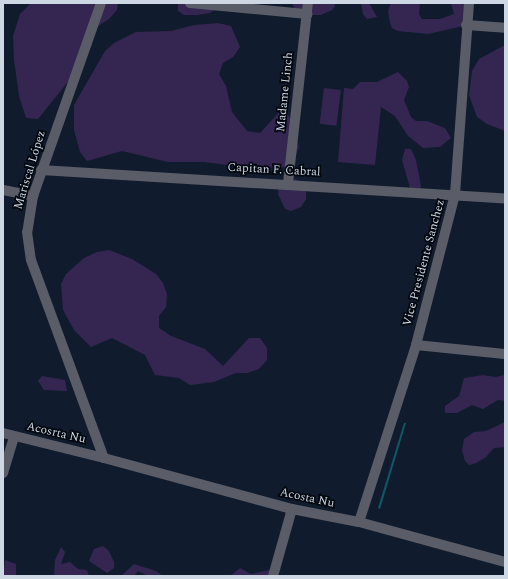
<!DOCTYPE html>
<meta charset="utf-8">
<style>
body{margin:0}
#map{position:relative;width:508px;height:579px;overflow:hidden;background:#101c2e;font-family:Spectral,serif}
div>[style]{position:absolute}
.green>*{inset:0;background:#342551;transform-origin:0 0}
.water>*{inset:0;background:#115767}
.minor>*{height:10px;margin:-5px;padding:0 5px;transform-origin:5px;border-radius:5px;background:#5a5c67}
.tertiary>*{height:10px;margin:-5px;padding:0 5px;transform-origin:5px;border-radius:5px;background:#5a5c67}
span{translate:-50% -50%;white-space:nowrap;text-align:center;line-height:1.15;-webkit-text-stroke:3.5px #03070e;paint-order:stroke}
.street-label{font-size:12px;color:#ced7e4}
.frame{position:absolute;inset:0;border:4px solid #ced7e4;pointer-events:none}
</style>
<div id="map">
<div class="green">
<i style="clip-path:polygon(31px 3px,118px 3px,117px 10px,109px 19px,89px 32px,71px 78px,38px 119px,26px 118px,19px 96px,14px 60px,13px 36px,20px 14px)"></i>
<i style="clip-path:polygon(178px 3px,225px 3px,210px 13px,197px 15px,184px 15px,178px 11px)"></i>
<i style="clip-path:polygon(292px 3px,334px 3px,335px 6px,332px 10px,321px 15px,309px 15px,294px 8px)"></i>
<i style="clip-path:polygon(361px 3px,369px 3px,377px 17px,367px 19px,363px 14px)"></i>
<i style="clip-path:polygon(391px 3px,420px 3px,419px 14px,422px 19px,440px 19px,454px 14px,451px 3px,466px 3px,463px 26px,428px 34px,398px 31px,392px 28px,390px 23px,388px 11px)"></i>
<i style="clip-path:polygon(218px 23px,231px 26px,240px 47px,233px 57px,223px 63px,219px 74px,226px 86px,232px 112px,247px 131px,260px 133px,284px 107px,293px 124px,299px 147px,295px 158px,287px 167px,250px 168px,204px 162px,168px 162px,122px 151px,87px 161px,80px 152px,74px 130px,74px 105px,105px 51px,114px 43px,136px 32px,171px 31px,194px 25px)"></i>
<i style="clip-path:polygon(505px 45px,505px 131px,487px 124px,477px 117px,469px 95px,472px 71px,479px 59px)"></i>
<i style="clip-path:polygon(398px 72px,407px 81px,409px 87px,404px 100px,411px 117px,416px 121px,427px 121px,445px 128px,451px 138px,440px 147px,423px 148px,408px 136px,395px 116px,381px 107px,375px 165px,338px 162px,344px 88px,353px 89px,360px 82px,377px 82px)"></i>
<i style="left:324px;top:88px;width:17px;height:36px;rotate:7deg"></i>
<i style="clip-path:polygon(405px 149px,411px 149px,416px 160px,421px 186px,419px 192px,410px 188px,402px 160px)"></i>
<i style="clip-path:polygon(295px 179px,302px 182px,306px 192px,306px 199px,301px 207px,291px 211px,285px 209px,278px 194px,279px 186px)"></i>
<i style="clip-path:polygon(109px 250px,132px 259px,156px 274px,163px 283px,167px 294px,166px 307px,159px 316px,159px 328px,171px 336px,205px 349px,223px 366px,249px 338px,260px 338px,267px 348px,267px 360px,259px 369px,247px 373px,236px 373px,214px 382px,190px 385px,179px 378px,155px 375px,145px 355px,112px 338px,91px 347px,74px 330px,63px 310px,61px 284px,66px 274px,84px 258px,97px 252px)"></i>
<i style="clip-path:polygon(483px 375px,495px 377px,505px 375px,505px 401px,498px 400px,483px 409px,472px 405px,457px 413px,445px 413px,445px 406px,459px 396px,464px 378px)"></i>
<i style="clip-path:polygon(42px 376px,65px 380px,67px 391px,44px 390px,38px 381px)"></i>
<i style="clip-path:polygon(505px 422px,505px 447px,494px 448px,486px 457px,476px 463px,469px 465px,465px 461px,462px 450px,464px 439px,474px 432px,486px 431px)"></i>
<i style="clip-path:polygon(103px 546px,109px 551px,114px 562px,114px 568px,107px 573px,89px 561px,94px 549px)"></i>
<i style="clip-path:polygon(61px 547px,65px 552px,61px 564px,70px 562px,78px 569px,87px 570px,89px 576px,54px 576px,55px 560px)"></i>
<i style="clip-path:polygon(5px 560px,16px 564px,16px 576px,3px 576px)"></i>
<i style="clip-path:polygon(134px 564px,156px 571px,163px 576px,148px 576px,138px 571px,134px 576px,121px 576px)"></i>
<i style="clip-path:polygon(240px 568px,251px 574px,269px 570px,276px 576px,230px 576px)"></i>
</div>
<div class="water">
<i style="clip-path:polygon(404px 423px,406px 423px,380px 509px,378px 508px)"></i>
</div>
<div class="minor">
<i style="left:190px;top:3px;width:118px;rotate:5.4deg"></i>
<i style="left:466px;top:25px;width:39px;rotate:4deg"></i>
<i style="left:41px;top:170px;width:465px;rotate:3.5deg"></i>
<i style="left:288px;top:183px;width:181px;rotate:-83.7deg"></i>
<i style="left:3px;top:190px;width:31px;rotate:11deg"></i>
<i style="left:416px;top:345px;width:89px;rotate:5.8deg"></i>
<i style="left:3px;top:433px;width:104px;rotate:13.9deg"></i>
<i style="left:3px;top:473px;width:38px;rotate:-73deg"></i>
<i style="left:292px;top:509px;width:68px;rotate:11deg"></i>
<i style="left:359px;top:522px;width:151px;rotate:15.3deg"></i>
<i style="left:359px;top:522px;width:186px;rotate:-72.1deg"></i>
<i style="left:416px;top:345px;width:156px;rotate:-75.5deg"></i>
<i style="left:455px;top:194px;width:192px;rotate:-85.8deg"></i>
</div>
<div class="tertiary">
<i style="left:101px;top:3px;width:205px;rotate:109.4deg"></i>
<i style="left:33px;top:196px;width:36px;rotate:99deg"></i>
<i style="left:27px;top:232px;width:28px;rotate:82deg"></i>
<i style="left:31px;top:260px;width:211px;rotate:69.8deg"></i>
<i style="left:104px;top:458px;width:195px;rotate:15.2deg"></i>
<i style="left:292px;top:509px;width:70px;rotate:105.8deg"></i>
</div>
<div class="street-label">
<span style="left:285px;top:92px;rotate:-84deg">Madame Linch</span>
<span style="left:30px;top:170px;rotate:-73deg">Mariscal López</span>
<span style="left:274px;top:170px;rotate:3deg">Capitan F. Cabral</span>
<span style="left:424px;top:263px;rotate:-75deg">Vice Presidente Sanchez</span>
<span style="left:56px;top:433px;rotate:13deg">Acosrta Nu</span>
<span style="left:307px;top:498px;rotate:12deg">Acosta Nu</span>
</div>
<div class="frame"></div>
</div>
